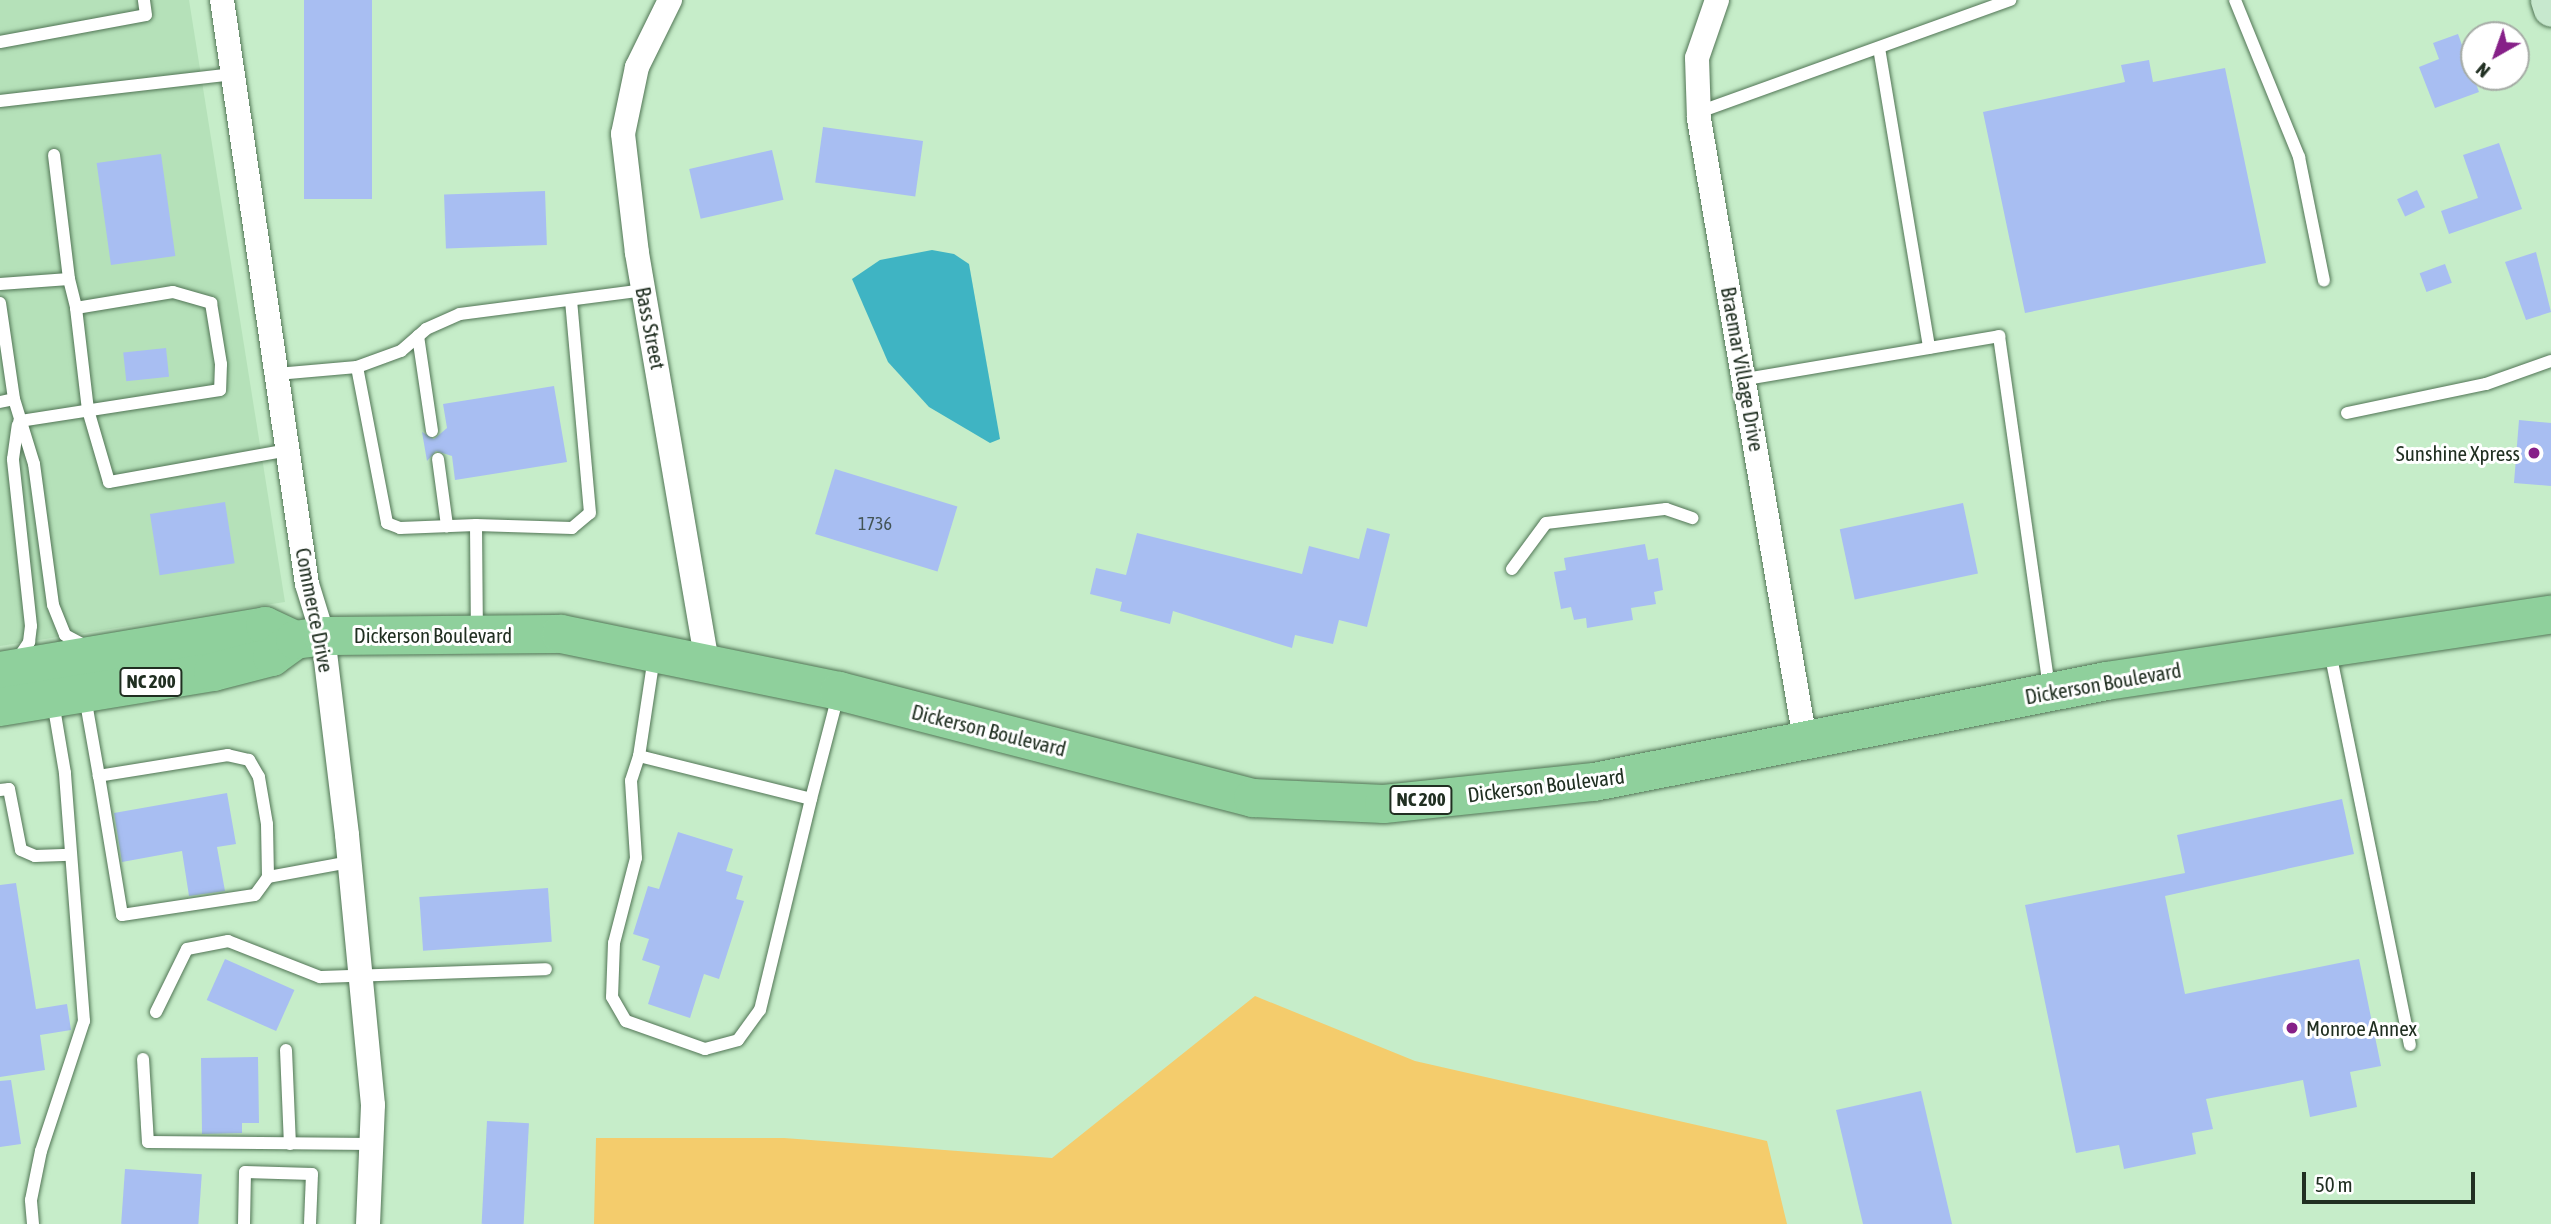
<!DOCTYPE html>
<style>
body{margin:0}
#map{position:relative;width:2551px;height:1224px;overflow:hidden;background:#c6edc9;font-family:"Asap Condensed",sans-serif}
div>[style]{position:absolute}
.built>*{inset:0;background:#b5e1b9}
.green>*{inset:0;background:#f4cc6c}
.water>*{inset:0;background:#3fb4c3}
.building>*{inset:0;background:#a8bef2;transform-origin:0 0}
.roads{filter:drop-shadow(0 0 2px #517555) drop-shadow(0 0 2px #517555)}
.lane>*{height:12px;margin:-6px;padding:0 6px;transform-origin:6px;border-radius:6px;background:#fff}
.street>*{height:24px;margin:-12px;padding:0 12px;transform-origin:12px;border-radius:12px;background:#fff}
.secondary>*{height:35px;margin:-17.5px;padding:0 17.5px;transform-origin:17.5px;border-radius:17.5px;background:#c7e8ce}
.primary>*{height:38px;margin:-19px;padding:0 19px;transform-origin:19px;border-radius:19px;background:#8fd09c}
.dots>*{width:19px;height:19px;translate:-50% -50%;box-sizing:border-box;border:4px solid #fff;border-radius:50%}
span{translate:-50% -50%;white-space:nowrap;text-align:center;line-height:1.15;-webkit-text-stroke:6px #fff;paint-order:stroke}
.number-label{font-size:18px;color:#425355}
.number-label span{-webkit-text-stroke-width:0}
.shield-label span{padding:2px 5px;background:#fff;border:2px solid;border-radius:5px;-webkit-text-stroke-width:0}
.shield-label{font-size:19px;color:#202f21;font-weight:700}
.street-label{font-size:21px;color:#202f21}
.poi-label{font-size:21px;color:#202f21}
.right{translate:-100% -50%;text-align:right}
.left{translate:0 -50%;text-align:left}
.north{position:absolute;left:2460px;top:21px;width:70px;height:70px;box-sizing:border-box;background:#fff;border:2px solid #a6aca6;border-radius:50%;rotate:220deg;font-size:19px;font-weight:700;line-height:28px;text-align:center;color:#202f21}
.north::after{content:'';display:block;margin:auto;width:24px;height:32px;background:#862088;clip-path:polygon(50% 0,100% 100%,50% 72%,0 100%)}
.scale{position:absolute;left:2302px;top:1172px;width:173px;height:32px;box-sizing:border-box;border:4px solid #202f21;border-top:0;padding-left:9px;font-size:21px;line-height:24px;white-space:nowrap;color:#202f21;-webkit-text-stroke:5px #fff;paint-order:stroke}
</style>
<div id="map">
<div class="built">
<i style="clip-path:polygon(0 0,189px 0,285px 602px,0 646px)"></i>
</div>
<div class="green">
<i style="clip-path:polygon(1255px 996px,1415px 1061px,1767px 1141px,1787px 1224px,594px 1224px,596px 1138px,784px 1138px,1052px 1158px)"></i>
</div>
<div class="water">
<i style="clip-path:polygon(932px 250px,954px 254px,969px 264px,1000px 439px,990px 443px,929px 407px,888px 362px,852px 279px,880px 260px)"></i>
</div>
<div class="building">
<i style="left:304px;top:0;width:68px;height:199px"></i>
<i style="clip-path:polygon(2458px 34px,2479px 92px,2435px 108px,2419px 67px,2439px 59px,2433px 43px)"></i>
<i style="clip-path:polygon(2149px 60px,2153px 82px,2225px 68px,2266px 263px,2025px 313px,1983px 112px,2125px 82px,2121px 65px)"></i>
<i style="left:823px;top:127px;width:101px;height:56px;rotate:8deg"></i>
<i style="clip-path:polygon(2499px 143px,2522px 209px,2449px 234px,2441px 211px,2478px 198px,2463px 155px)"></i>
<i style="left:772px;top:150px;width:51px;height:85px;rotate:77deg"></i>
<i style="left:161px;top:154px;width:103px;height:65px;rotate:82deg"></i>
<i style="left:2417px;top:190px;width:19px;height:22px;rotate:65deg"></i>
<i style="left:545px;top:191px;width:54px;height:101px;rotate:88deg"></i>
<i style="clip-path:polygon(2536px 252px,2551px 312px,2526px 320px,2505px 262px)"></i>
<i style="left:2445px;top:264px;width:20px;height:27px;rotate:70deg"></i>
<i style="left:166px;top:348px;width:29px;height:43px;rotate:84deg"></i>
<i style="clip-path:polygon(554px 386px,567px 462px,455px 480px,452px 456px,436px 451px,427px 461px,422px 432px,434px 439px,447px 428px,443px 404px)"></i>
<i style="clip-path:polygon(2519px 420px,2551px 423px,2551px 486px,2514px 483px)"></i>
<i style="left:835px;top:469px;width:128px;height:68px;rotate:17deg"></i>
<i style="left:225px;top:502px;width:62px;height:76px;rotate:81deg"></i>
<i style="left:1963px;top:503px;width:72px;height:126px;rotate:78deg"></i>
<i style="clip-path:polygon(1367px 528px,1390px 534px,1367px 627px,1339px 620px,1333px 644px,1295px 635px,1292px 648px,1173px 611px,1170px 624px,1120px 611px,1122px 602px,1090px 594px,1096px 568px,1126px 575px,1137px 533px,1302px 574px,1309px 546px,1359px 559px)"></i>
<i style="clip-path:polygon(1645px 544px,1648px 560px,1658px 558px,1663px 590px,1654px 592px,1656px 604px,1631px 608px,1633px 620px,1587px 628px,1586px 618px,1574px 620px,1571px 607px,1561px 609px,1554px 572px,1566px 570px,1564px 558px)"></i>
<i style="clip-path:polygon(227px 793px,236px 844px,217px 847px,225px 891px,189px 896px,182px 851px,122px 862px,114px 813px)"></i>
<i style="clip-path:polygon(2342px 799px,2354px 854px,2165px 896px,2185px 994px,2359px 959px,2381px 1066px,2350px 1072px,2357px 1107px,2310px 1117px,2303px 1080px,2206px 1099px,2213px 1129px,2192px 1133px,2196px 1154px,2124px 1169px,2119px 1145px,2076px 1153px,2025px 905px,2185px 873px,2177px 835px)"></i>
<i style="clip-path:polygon(678px 832px,733px 849px,726px 871px,743px 876px,736px 899px,744px 901px,719px 979px,704px 974px,690px 1018px,648px 1004px,660px 966px,642px 960px,649px 939px,633px 934px,648px 886px,659px 889px)"></i>
<i style="clip-path:polygon(16px 883px,36px 1009px,67px 1004px,71px 1030px,40px 1035px,45px 1070px,0 1077px,0 885px)"></i>
<i style="left:548px;top:888px;width:54px;height:129px;rotate:86deg"></i>
<i style="left:225px;top:959px;width:76px;height:45px;rotate:24deg"></i>
<i style="clip-path:polygon(258px 1057px,259px 1123px,242px 1123px,242px 1133px,202px 1134px,201px 1058px)"></i>
<i style="clip-path:polygon(11px 1080px,21px 1144px,0 1147px,0 1081px)"></i>
<i style="clip-path:polygon(1921px 1091px,1952px 1224px,1863px 1224px,1836px 1110px)"></i>
<i style="left:487px;top:1121px;width:42px;height:103px;rotate:3deg"></i>
<i style="left:125px;top:1169px;width:77px;height:55px;rotate:4deg"></i>
</div>
<div class="roads">
<div class="lane">
<i style="left:2235px;top:0;width:170px;rotate:67.8deg"></i>
<i style="left:2299px;top:157px;width:126px;rotate:78.6deg"></i>
<i style="left:0;top:42px;width:148px;rotate:-10.5deg"></i>
<i style="left:146px;top:15px;width:15px;rotate:-98deg"></i>
<i style="left:1879px;top:48px;width:304px;rotate:80.5deg"></i>
<i style="left:0;top:101px;width:235px;rotate:-6.6deg"></i>
<i style="left:1699px;top:112px;width:331px;rotate:-19.8deg"></i>
<i style="left:54px;top:155px;width:125px;rotate:83.1deg"></i>
<i style="left:0;top:284px;width:69px;rotate:-4.1deg"></i>
<i style="left:69px;top:279px;width:30px;rotate:76deg"></i>
<i style="left:76px;top:308px;width:98px;rotate:-9.4deg"></i>
<i style="left:173px;top:292px;width:40px;rotate:16deg"></i>
<i style="left:211px;top:303px;width:62px;rotate:80.7deg"></i>
<i style="left:221px;top:364px;width:26px;rotate:92deg"></i>
<i style="left:220px;top:390px;width:203px;rotate:171.2deg"></i>
<i style="left:0;top:303px;width:97px;rotate:81.7deg"></i>
<i style="left:14px;top:399px;width:68px;rotate:72.9deg"></i>
<i style="left:34px;top:464px;width:142px;rotate:82.3deg"></i>
<i style="left:53px;top:605px;width:32px;rotate:68deg"></i>
<i style="left:65px;top:635px;width:24px;rotate:28deg"></i>
<i style="left:76px;top:308px;width:103px;rotate:83.3deg"></i>
<i style="left:88px;top:410px;width:75px;rotate:73.7deg"></i>
<i style="left:109px;top:482px;width:182px;rotate:-10.1deg"></i>
<i style="left:418px;top:336px;width:96px;rotate:81.6deg"></i>
<i style="left:357px;top:367px;width:47px;rotate:-20deg"></i>
<i style="left:401px;top:351px;width:33px;rotate:-41deg"></i>
<i style="left:426px;top:329px;width:37px;rotate:-24deg"></i>
<i style="left:460px;top:314px;width:186px;rotate:-7.4deg"></i>
<i style="left:277px;top:374px;width:80px;rotate:-5deg"></i>
<i style="left:357px;top:367px;width:159px;rotate:79.1deg"></i>
<i style="left:387px;top:523px;width:14px;rotate:21deg"></i>
<i style="left:400px;top:528px;width:76px;rotate:-2.3deg"></i>
<i style="left:476px;top:525px;width:106px;rotate:89.5deg"></i>
<i style="left:1746px;top:379px;width:257px;rotate:-9.6deg"></i>
<i style="left:1999px;top:336px;width:355px;rotate:81.9deg"></i>
<i style="left:0;top:402px;width:14px;rotate:-12deg"></i>
<i style="left:2347px;top:413px;width:142px;rotate:-11.8deg"></i>
<i style="left:2486px;top:384px;width:69px;rotate:-19.5deg"></i>
<i style="left:438px;top:459px;width:68px;rotate:82.3deg"></i>
<i style="left:476px;top:525px;width:96px;rotate:1.8deg"></i>
<i style="left:572px;top:528px;width:23px;rotate:-40deg"></i>
<i style="left:590px;top:513px;width:213px;rotate:-95.1deg"></i>
<i style="left:1512px;top:569px;width:57px;rotate:-53.5deg"></i>
<i style="left:1546px;top:523px;width:121px;rotate:-6.7deg"></i>
<i style="left:1666px;top:509px;width:28px;rotate:19deg"></i>
<i style="left:2330px;top:652px;width:401px;rotate:78.5deg"></i>
<i style="left:654px;top:657px;width:100px;rotate:98.6deg"></i>
<i style="left:639px;top:756px;width:177px;rotate:14deg"></i>
<i style="left:811px;top:799px;width:107px;rotate:-75.4deg"></i>
<i style="left:17px;top:660px;width:22px;rotate:-56deg"></i>
<i style="left:29px;top:642px;width:16px;rotate:-83deg"></i>
<i style="left:31px;top:626px;width:168px;rotate:-96.2deg"></i>
<i style="left:13px;top:459px;width:34px;rotate:-82deg"></i>
<i style="left:85px;top:697px;width:80px;rotate:80deg"></i>
<i style="left:99px;top:776px;width:141px;rotate:80.6deg"></i>
<i style="left:122px;top:915px;width:134px;rotate:-8.6deg"></i>
<i style="left:255px;top:895px;width:22px;rotate:-54deg"></i>
<i style="left:268px;top:877px;width:53px;rotate:-91.1deg"></i>
<i style="left:267px;top:824px;width:48px;rotate:-99.7deg"></i>
<i style="left:259px;top:777px;width:20px;rotate:-120deg"></i>
<i style="left:249px;top:760px;width:22px;rotate:-167deg"></i>
<i style="left:228px;top:755px;width:131px;rotate:170.8deg"></i>
<i style="left:639px;top:756px;width:26px;rotate:108deg"></i>
<i style="left:631px;top:781px;width:77px;rotate:86.3deg"></i>
<i style="left:636px;top:858px;width:88px;rotate:104.5deg"></i>
<i style="left:614px;top:943px;width:54px;rotate:92.1deg"></i>
<i style="left:612px;top:997px;width:28px;rotate:60deg"></i>
<i style="left:626px;top:1021px;width:84px;rotate:19.5deg"></i>
<i style="left:705px;top:1049px;width:34px;rotate:-15deg"></i>
<i style="left:738px;top:1040px;width:37px;rotate:-54deg"></i>
<i style="left:760px;top:1010px;width:217px;rotate:-76.4deg"></i>
<i style="left:0;top:790px;width:9px;rotate:-6deg"></i>
<i style="left:9px;top:789px;width:62px;rotate:78.9deg"></i>
<i style="left:21px;top:850px;width:15px;rotate:23deg"></i>
<i style="left:35px;top:856px;width:35px;rotate:-2deg"></i>
<i style="left:268px;top:877px;width:83px;rotate:-10.4deg"></i>
<i style="left:156px;top:1012px;width:70px;rotate:-63.8deg"></i>
<i style="left:187px;top:949px;width:42px;rotate:-11deg"></i>
<i style="left:228px;top:941px;width:99px;rotate:21.4deg"></i>
<i style="left:320px;top:977px;width:226px;rotate:-2deg"></i>
<i style="left:286px;top:1050px;width:94px;rotate:87.6deg"></i>
<i style="left:143px;top:1059px;width:83px;rotate:86.6deg"></i>
<i style="left:148px;top:1142px;width:224px;rotate:0.5deg"></i>
<i style="left:33px;top:1224px;width:24px;rotate:-95deg"></i>
<i style="left:31px;top:1200px;width:50px;rotate:-78.5deg"></i>
<i style="left:41px;top:1151px;width:137px;rotate:-71.7deg"></i>
<i style="left:84px;top:1021px;width:249px;rotate:-94.4deg"></i>
<i style="left:65px;top:773px;width:72px;rotate:-99.6deg"></i>
<i style="left:244px;top:1224px;width:52px;rotate:-88.9deg"></i>
<i style="left:245px;top:1172px;width:67px;rotate:1.7deg"></i>
<i style="left:312px;top:1174px;width:50px;rotate:92.3deg"></i>
</div>
<div class="street">
<i style="left:222px;top:0;width:590px;rotate:81.72deg"></i>
<i style="left:307px;top:584px;width:54px;rotate:72.9deg"></i>
<i style="left:323px;top:636px;width:200px;rotate:83.1deg"></i>
<i style="left:347px;top:835px;width:271px;rotate:84.5deg"></i>
<i style="left:373px;top:1105px;width:119px;rotate:92.4deg"></i>
<i style="left:670px;top:0;width:75px;rotate:116.2deg"></i>
<i style="left:637px;top:67px;width:68px;rotate:101.8deg"></i>
<i style="left:623px;top:134px;width:120px;rotate:83.3deg"></i>
<i style="left:637px;top:253px;width:416px;rotate:80.3deg"></i>
<i style="left:1717px;top:0;width:61px;rotate:109deg"></i>
<i style="left:1697px;top:58px;width:61px;rotate:88.1deg"></i>
<i style="left:1699px;top:119px;width:630px;rotate:80.31deg"></i>
</div>
<div class="secondary">
<i style="left:2548px;top:0;width:9px;rotate:72deg"></i>
</div>
<div class="primary">
<i style="left:0;top:671px;width:269px;rotate:-9.6deg"></i>
<i style="left:265px;top:626px;width:33px;rotate:25deg"></i>
<i style="left:0;top:707px;width:216px;rotate:-9.3deg"></i>
<i style="left:213px;top:672px;width:61px;rotate:-14.3deg"></i>
<i style="left:272px;top:657px;width:29px;rotate:-36deg"></i>
<i style="left:295px;top:640px;width:28px;rotate:-8deg"></i>
<i style="left:323px;top:636px;width:238px;rotate:-0.5deg"></i>
<i style="left:561px;top:634px;width:284px;rotate:11.6deg"></i>
<i style="left:839px;top:691px;width:428px;rotate:14.5deg"></i>
<i style="left:1253px;top:798px;width:131px;rotate:2.6deg"></i>
<i style="left:1384px;top:804px;width:211px;rotate:-6deg"></i>
<i style="left:1594px;top:782px;width:523px;rotate:-11.14deg"></i>
<i style="left:2107px;top:681px;width:449px;rotate:-8.5deg"></i>
</div>
</div>
<div class="dots">
<i style="left:2534px;top:453px;background:#862088"></i>
<i style="left:2292px;top:1028px;background:#862088"></i>
</div>
<div class="number-label">
<span style="left:875px;top:524px">1736</span>
</div>
<div class="shield-label">
<span style="left:151px;top:682px">NC 200</span>
<span style="left:1421px;top:800px">NC 200</span>
</div>
<div class="street-label">
<span style="left:651px;top:328px;rotate:79deg">Bass Street</span>
<span style="left:1743px;top:369px;rotate:80deg">Braemar Village Drive</span>
<span style="left:315px;top:610px;rotate:79deg">Commerce Drive</span>
<span style="left:433px;top:635px">Dickerson Boulevard</span>
<span style="left:2103px;top:683px;rotate:-10deg">Dickerson Boulevard</span>
<span style="left:989px;top:730px;rotate:14deg">Dickerson Boulevard</span>
<span style="left:1546px;top:785px;rotate:-7deg">Dickerson Boulevard</span>
</div>
<div class="poi-label">
<span class="right" style="left:2520px;top:453px">Sunshine Xpress</span>
<span class="left" style="left:2306px;top:1028px">Monroe Annex</span>
</div>
<div class="north">N</div>
<div class="scale">50 m</div>
</div>
